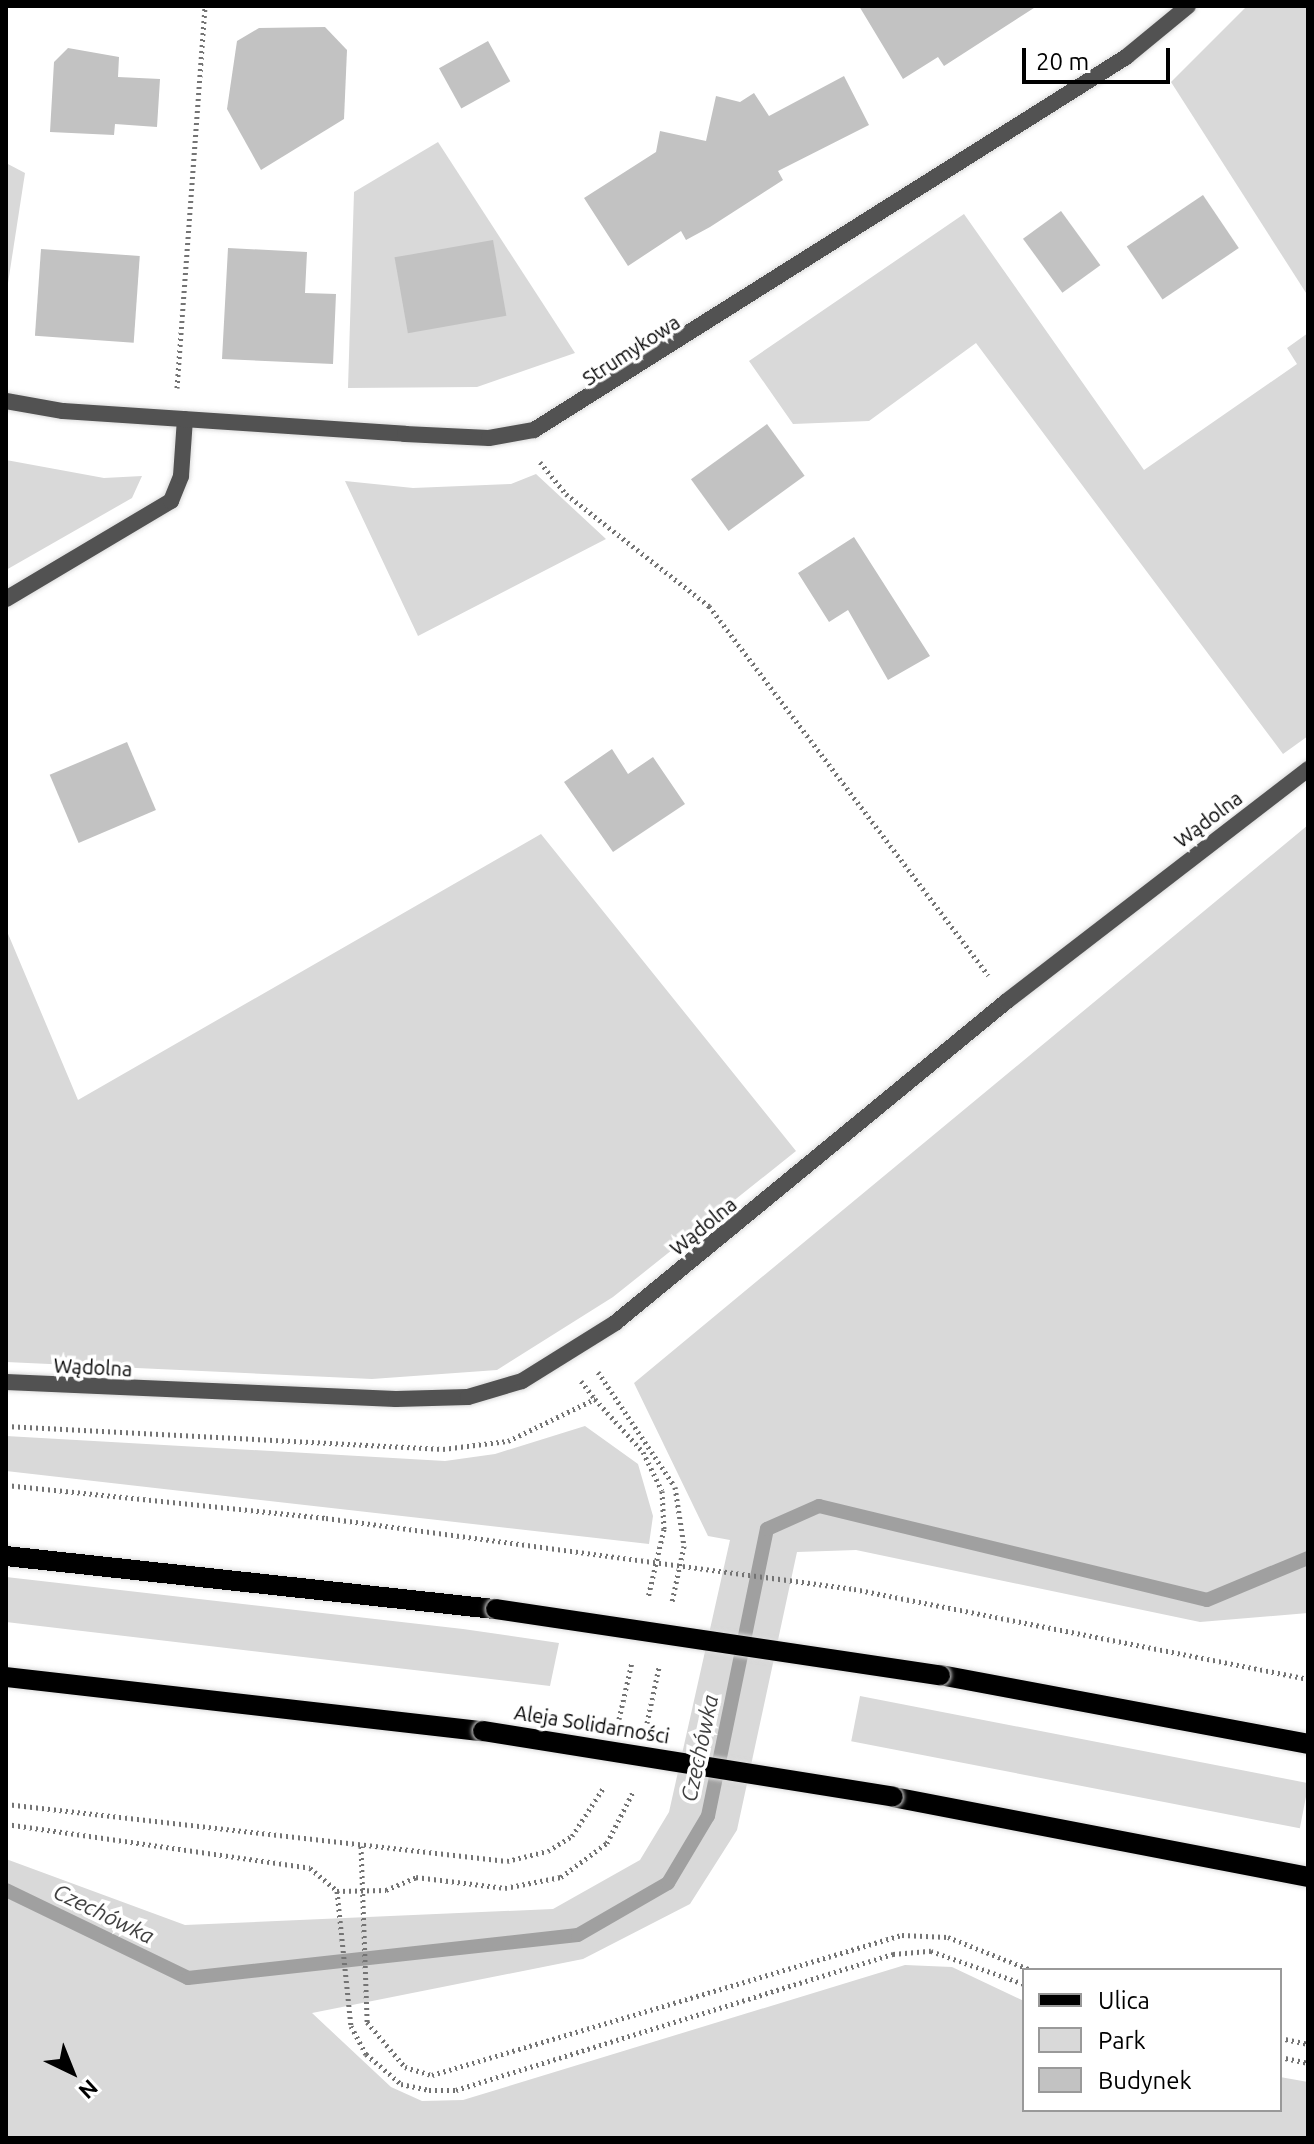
<!DOCTYPE html>
<meta charset="utf-8">
<style>
body{margin:0}
#map{position:relative;width:1314px;height:2144px;overflow:hidden;background:#fff;font-family:Ubuntu,sans-serif}
div>[style]{position:absolute}
.green>*{inset:0;background:#d9d9d9;transform-origin:0 0}
.stream>*{height:14px;margin:-7px;padding:0 7px;transform-origin:7px;border-radius:7px;background:#a0a0a0}
.building>*{inset:0;background:#c2c2c2;transform-origin:0 0}
.path>*{height:5px;margin-top:-2.5px;transform-origin:0;background:repeating-linear-gradient(90deg,#747474 0 2px,transparent 0 6px)}
.roads{filter:drop-shadow(0 0 2px #dbdbdb) drop-shadow(0 0 2px #dbdbdb)}
.service>*{height:16px;margin:-8px;padding:0 8px;transform-origin:8px;border-radius:8px;background:#525252}
.minor>*{height:16px;margin:-8px;padding:0 8px;transform-origin:8px;border-radius:8px;background:#525252}
.primary>*{height:20px;margin:-10px;padding:0 10px;transform-origin:10px;border-radius:10px;background:#000}
.bridges{filter:drop-shadow(0 0 2px #dbdbdb) drop-shadow(0 0 2px #dbdbdb)}
.primary-bridge>*{height:20px;margin:-10px;padding:0 10px;transform-origin:10px;border-radius:10px;background:#000}
span{translate:-50% -50%;white-space:nowrap;text-align:center;line-height:1.15;-webkit-text-stroke:7px #fff;paint-order:stroke}
.street-label{font-size:20px;color:#000}
.water-label{font-size:22px;color:#414141;font-style:italic}
.frame{position:absolute;inset:0;border:8px solid #000;pointer-events:none}
.legend{position:absolute;left:1022px;top:1968px;width:260px;height:144px;box-sizing:border-box;background:#fff;border:2px solid #999;margin:0;padding:10px 14px;list-style:none;font-size:24px;color:#000}
.legend li{display:flex;align-items:center;gap:16px;height:40px}
.legend b{width:40px;border:2px solid #999}
.north{position:absolute;left:32px;top:2032px;width:80px;height:80px;-webkit-text-stroke:6px #fff;paint-order:stroke;rotate:137deg;font-size:22px;font-weight:700;line-height:32px;text-align:center;color:#000}
.north::after{content:'';display:block;margin:auto;width:28px;height:36px;background:#000;clip-path:polygon(50% 0,100% 100%,50% 72%,0 100%)}
.scale{position:absolute;left:1022px;top:48px;width:148px;height:36px;box-sizing:border-box;border:4px solid #000;border-top:0;padding-left:10px;font-size:24px;line-height:28px;white-space:nowrap;color:#000;-webkit-text-stroke:6px #fff;paint-order:stroke}
</style>
<div id="map">
<div class="green">
<i style="clip-path:polygon(1247px 6px,1308px 6px,1308px 296px,1171px 82px)"></i>
<i style="clip-path:polygon(438px 142px,575px 353px,477px 387px,348px 388px,354px 192px)"></i>
<i style="clip-path:polygon(6px 163px,25px 173px,6px 296px)"></i>
<i style="clip-path:polygon(964px 214px,1144px 470px,1297px 364px,1287px 348px,1308px 333px,1308px 736px,1283px 754px,976px 343px,869px 421px,793px 424px,749px 361px)"></i>
<i style="clip-path:polygon(6px 460px,104px 478px,142px 476px,132px 498px,6px 570px)"></i>
<i style="clip-path:polygon(536px 474px,606px 539px,418px 636px,345px 481px,413px 488px,511px 484px)"></i>
<i style="clip-path:polygon(1308px 825px,1308px 1613px,1200px 1622px,856px 1550px,797px 1552px,737px 1830px,690px 1904px,583px 1959px,312px 2013px,391px 2087px,422px 2101px,463px 2100px,905px 1965px,952px 1967px,1024px 2001px,1024px 2110px,1280px 2110px,1280px 2077px,1308px 2082px,1308px 2138px,6px 2138px,6px 1859px,185px 1925px,553px 1909px,640px 1860px,669px 1812px,730px 1540px,708px 1536px,634px 1383px)"></i>
<i style="clip-path:polygon(541px 834px,796px 1151px,613px 1297px,497px 1370px,372px 1379px,6px 1362px,6px 929px,78px 1100px)"></i>
<i style="clip-path:polygon(585px 1426px,638px 1464px,653px 1516px,649px 1544px,6px 1471px,6px 1436px,445px 1461px,495px 1454px)"></i>
<i style="clip-path:polygon(6px 1577px,463px 1629px,559px 1643px,550px 1686px,6px 1622px)"></i>
<i style="left:860px;top:1696px;width:457px;height:46px;rotate:11deg"></i>
</div>
<div class="stream">
<i style="left:6px;top:1890px;width:202px;rotate:25.8deg"></i>
<i style="left:188px;top:1978px;width:392px;rotate:-6.3deg"></i>
<i style="left:578px;top:1935px;width:104px;rotate:-30deg"></i>
<i style="left:668px;top:1883px;width:78px;rotate:-59.2deg"></i>
<i style="left:708px;top:1816px;width:293px;rotate:-78.4deg"></i>
<i style="left:767px;top:1529px;width:57px;rotate:-23.9deg"></i>
<i style="left:819px;top:1506px;width:399px;rotate:13.6deg"></i>
<i style="left:1207px;top:1600px;width:109px;rotate:-22.6deg"></i>
</div>
<div class="building">
<i style="clip-path:polygon(859px 6px,1037px 6px,944px 66px,938px 57px,903px 79px)"></i>
<i style="clip-path:polygon(325px 27px,347px 50px,344px 119px,261px 170px,227px 109px,237px 41px,259px 28px)"></i>
<i style="left:488px;top:41px;width:46px;height:56px;rotate:61deg"></i>
<i style="clip-path:polygon(68px 48px,119px 57px,118px 77px,160px 79px,157px 127px,115px 124px,114px 135px,50px 132px,54px 62px)"></i>
<i style="clip-path:polygon(844px 76px,869px 125px,778px 171px,783px 180px,710px 227px,686px 240px,681px 231px,628px 266px,584px 198px,656px 152px,660px 131px,706px 141px,716px 96px,740px 102px,754px 93px,769px 116px)"></i>
<i style="left:1203px;top:195px;width:64px;height:92px;rotate:56deg"></i>
<i style="left:1061px;top:211px;width:67px;height:47px;rotate:54deg"></i>
<i style="left:493px;top:240px;width:77px;height:100px;rotate:80deg"></i>
<i style="clip-path:polygon(228px 248px,307px 252px,305px 293px,336px 294px,333px 364px,222px 359px)"></i>
<i style="left:41px;top:249px;width:99px;height:87px;rotate:4deg"></i>
<i style="left:767px;top:424px;width:64px;height:94px;rotate:54deg"></i>
<i style="clip-path:polygon(854px 537px,930px 656px,888px 680px,848px 610px,829px 622px,798px 573px)"></i>
<i style="left:127px;top:742px;width:74px;height:84px;rotate:67deg"></i>
<i style="clip-path:polygon(612px 749px,628px 774px,653px 757px,685px 804px,613px 852px,564px 782px)"></i>
</div>
<div class="path">
<i style="left:177px;top:388px;width:383px;rotate:-85.8deg"></i>
<i style="left:540px;top:462px;width:41px;rotate:50.9deg"></i>
<i style="left:566px;top:494px;width:182px;rotate:38.1deg"></i>
<i style="left:709px;top:606px;width:463px;rotate:52.9deg"></i>
<i style="left:598px;top:1372px;width:138px;rotate:56.2deg"></i>
<i style="left:675px;top:1487px;width:60px;rotate:81.3deg"></i>
<i style="left:684px;top:1546px;width:57px;rotate:102.1deg"></i>
<i style="left:581px;top:1381px;width:23px;rotate:52deg"></i>
<i style="left:6px;top:1426px;width:438px;rotate:3deg"></i>
<i style="left:443px;top:1449px;width:65px;rotate:-7deg"></i>
<i style="left:508px;top:1441px;width:97px;rotate:-25.8deg"></i>
<i style="left:595px;top:1399px;width:72px;rotate:47.8deg"></i>
<i style="left:643px;top:1452px;width:43px;rotate:64deg"></i>
<i style="left:662px;top:1491px;width:38px;rotate:87deg"></i>
<i style="left:664px;top:1529px;width:71px;rotate:103.1deg"></i>
<i style="left:6px;top:1485px;width:322px;rotate:5.9deg"></i>
<i style="left:326px;top:1518px;width:533px;rotate:7.66deg"></i>
<i style="left:854px;top:1589px;width:463px;rotate:11.2deg"></i>
<i style="left:619px;top:1719px;width:58px;rotate:-77.2deg"></i>
<i style="left:647px;top:1723px;width:57px;rotate:-77.9deg"></i>
<i style="left:6px;top:1804px;width:504px;rotate:6.49deg"></i>
<i style="left:507px;top:1861px;width:42px;rotate:-13.7deg"></i>
<i style="left:548px;top:1851px;width:28px;rotate:-32deg"></i>
<i style="left:572px;top:1836px;width:59px;rotate:-56.9deg"></i>
<i style="left:6px;top:1824px;width:307px;rotate:8.2deg"></i>
<i style="left:310px;top:1868px;width:35px;rotate:40deg"></i>
<i style="left:337px;top:1891px;width:49px;rotate:-1.2deg"></i>
<i style="left:386px;top:1890px;width:33px;rotate:-23deg"></i>
<i style="left:416px;top:1877px;width:90px;rotate:7deg"></i>
<i style="left:505px;top:1888px;width:57px;rotate:-11.1deg"></i>
<i style="left:561px;top:1877px;width:57px;rotate:-36.5deg"></i>
<i style="left:607px;top:1843px;width:57px;rotate:-63deg"></i>
<i style="left:361px;top:1846px;width:176px;rotate:88deg"></i>
<i style="left:367px;top:2022px;width:59px;rotate:49.8deg"></i>
<i style="left:405px;top:2067px;width:28px;rotate:17deg"></i>
<i style="left:432px;top:2075px;width:490px;rotate:-16.6deg"></i>
<i style="left:902px;top:1935px;width:46px;rotate:2.5deg"></i>
<i style="left:948px;top:1937px;width:89px;rotate:21.7deg"></i>
<i style="left:337px;top:1891px;width:136px;rotate:84.1deg"></i>
<i style="left:351px;top:2026px;width:32px;rotate:62deg"></i>
<i style="left:366px;top:2054px;width:46px;rotate:40.6deg"></i>
<i style="left:401px;top:2084px;width:29px;rotate:12deg"></i>
<i style="left:429px;top:2090px;width:27px"></i>
<i style="left:456px;top:2090px;width:458px;rotate:-17.3deg"></i>
<i style="left:893px;top:1954px;width:38px;rotate:-5deg"></i>
<i style="left:931px;top:1951px;width:99px;rotate:19.5deg"></i>
<i style="left:1280px;top:2038px;width:29px;rotate:12deg"></i>
<i style="left:1280px;top:2057px;width:29px;rotate:12deg"></i>
</div>
<div class="roads">
<div class="service">
<i style="left:6px;top:599px;width:192px;rotate:-30.7deg"></i>
<i style="left:171px;top:501px;width:27px;rotate:-68deg"></i>
<i style="left:181px;top:476px;width:57px;rotate:-86deg"></i>
</div>
<div class="minor">
<i style="left:6px;top:401px;width:58px;rotate:10deg"></i>
<i style="left:63px;top:411px;width:343px;rotate:3.8deg"></i>
<i style="left:405px;top:434px;width:84px;rotate:2.7deg"></i>
<i style="left:489px;top:438px;width:46px;rotate:-10.1deg"></i>
<i style="left:534px;top:430px;width:700px;rotate:-32.21deg"></i>
<i style="left:1126px;top:57px;width:80px;rotate:-39.4deg"></i>
<i style="left:6px;top:1382px;width:390px;rotate:2.5deg"></i>
<i style="left:396px;top:1399px;width:72px;rotate:-1.6deg"></i>
<i style="left:468px;top:1397px;width:56px;rotate:-16.5deg"></i>
<i style="left:522px;top:1381px;width:110px;rotate:-31.9deg"></i>
<i style="left:615px;top:1323px;width:507px;rotate:-39.4deg"></i>
<i style="left:1007px;top:1001px;width:380px;rotate:-37.6deg"></i>
</div>
<div class="primary">
<i style="left:6px;top:1556px;width:493px;rotate:6.2deg"></i>
<i style="left:940px;top:1675px;width:374px;rotate:10.6deg"></i>
<i style="left:6px;top:1677px;width:480px;rotate:6.5deg"></i>
<i style="left:893px;top:1797px;width:423px;rotate:10.9deg"></i>
</div>
</div>
<div class="bridges">
<div class="primary-bridge">
<i style="left:496px;top:1609px;width:449px;rotate:8.5deg"></i>
<i style="left:483px;top:1731px;width:415px;rotate:9.1deg"></i>
</div>
</div>
<div class="street-label">
<span style="left:631px;top:350px;rotate:-33deg">Strumykowa</span>
<span style="left:1208px;top:819px;rotate:-37deg">Wądolna</span>
<span style="left:703px;top:1226px;rotate:-39deg">Wądolna</span>
<span style="left:93px;top:1367px;rotate:3deg">Wądolna</span>
<span style="left:592px;top:1724px;rotate:9deg">Aleja Solidarności</span>
</div>
<div class="water-label">
<span style="left:699px;top:1748px;rotate:-78deg">Czechówka</span>
<span style="left:104px;top:1913px;rotate:26deg">Czechówka</span>
</div>
<div class="frame"></div>
<ul class="legend">
<li><b style="height:10px;background:#000"></b>Ulica</li>
<li><b style="height:22px;background:#d9d9d9"></b>Park</li>
<li><b style="height:22px;background:#c2c2c2"></b>Budynek</li>
</ul>
<div class="north">N</div>
<div class="scale">20 m</div>
</div>
